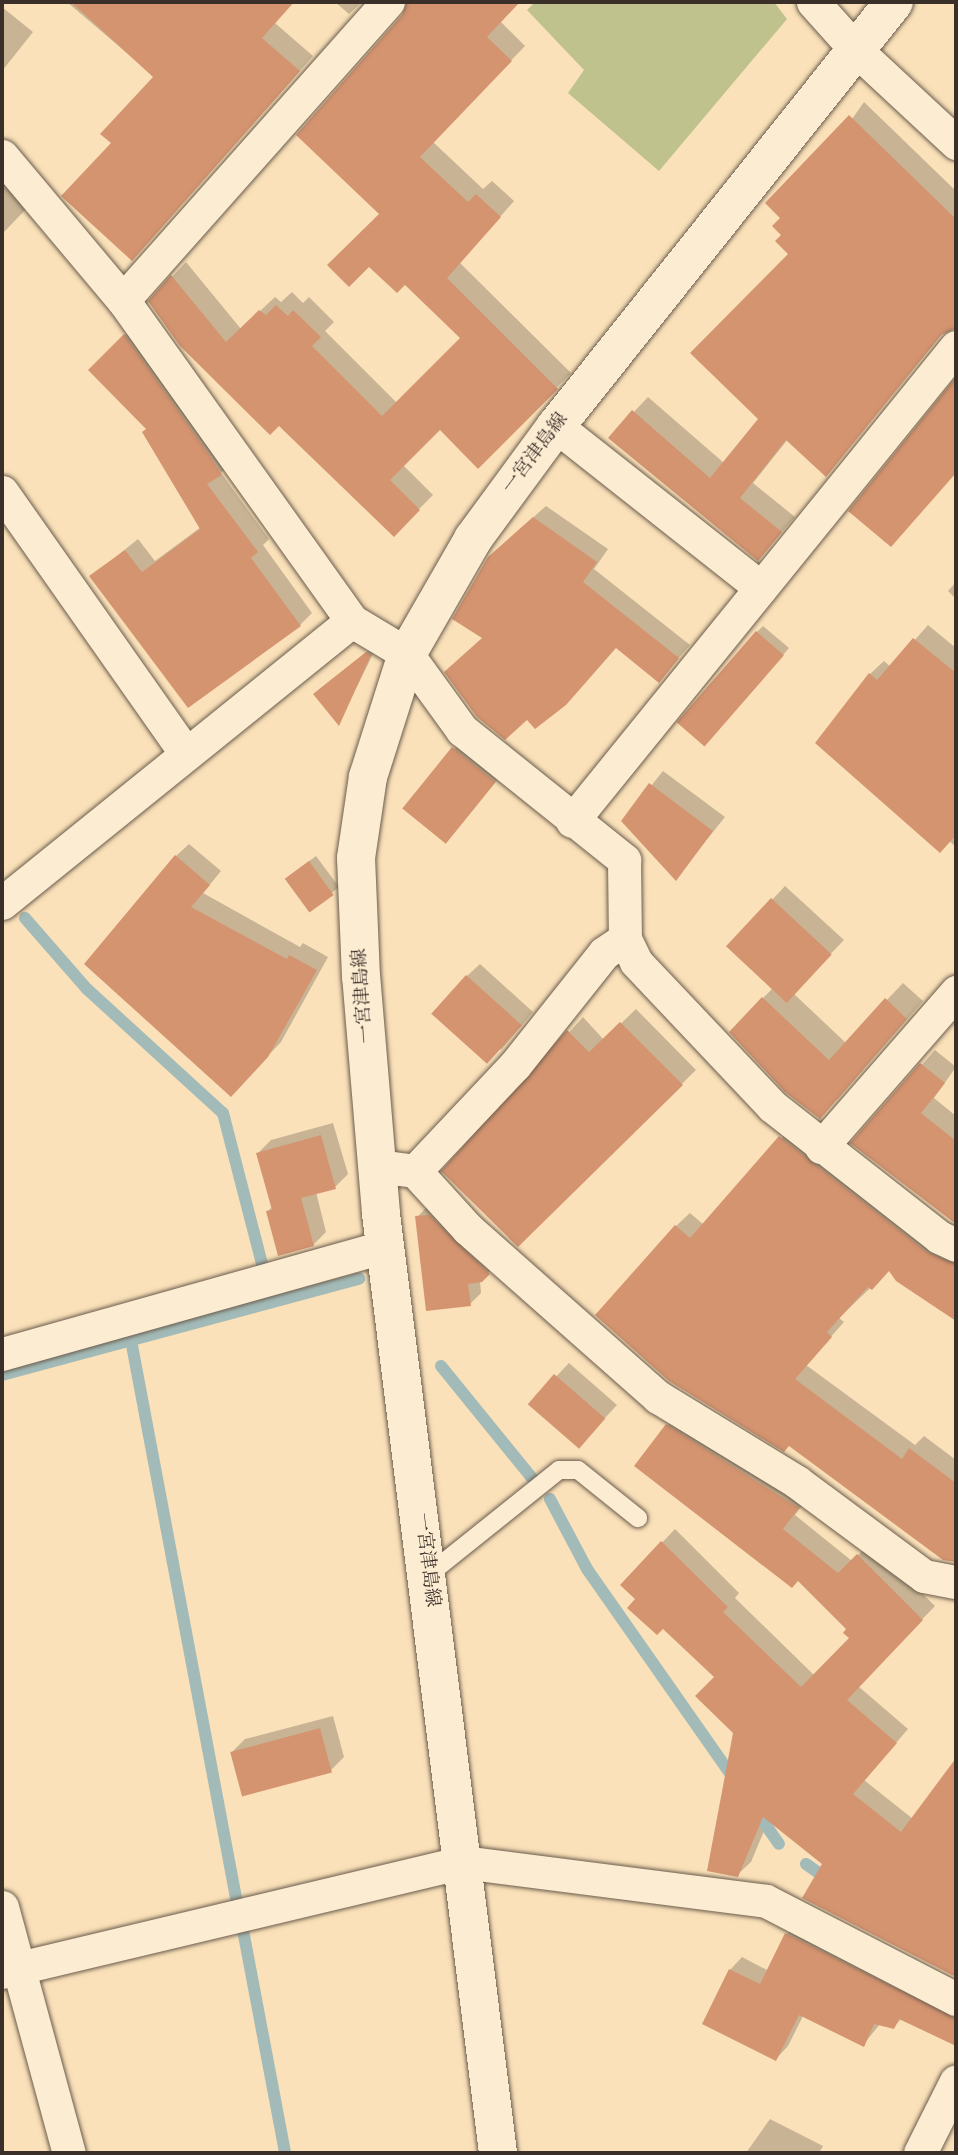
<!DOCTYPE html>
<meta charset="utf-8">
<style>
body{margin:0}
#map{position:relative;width:958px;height:2155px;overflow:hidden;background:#fae1b9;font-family:"IM FELL English","Noto Serif JP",serif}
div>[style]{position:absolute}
.green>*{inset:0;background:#c0c28e}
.shadow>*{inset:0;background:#0003}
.stream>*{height:12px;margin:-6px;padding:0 6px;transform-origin:6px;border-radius:6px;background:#a2bbb8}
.building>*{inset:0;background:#d59470;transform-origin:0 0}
.roads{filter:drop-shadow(0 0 2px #6b5c4d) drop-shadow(0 0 2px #6b5c4d)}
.lane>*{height:18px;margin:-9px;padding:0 9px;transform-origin:9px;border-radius:9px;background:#fcecd2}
.street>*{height:33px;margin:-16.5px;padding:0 16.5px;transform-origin:16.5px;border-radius:16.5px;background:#fcecd2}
.secondary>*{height:38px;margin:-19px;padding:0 19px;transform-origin:19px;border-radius:19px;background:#fcecd2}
span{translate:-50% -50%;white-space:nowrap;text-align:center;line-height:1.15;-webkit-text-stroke:5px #fcecd2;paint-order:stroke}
.street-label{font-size:19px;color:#3b2f29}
.frame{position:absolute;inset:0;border:4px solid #3b2f29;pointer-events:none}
</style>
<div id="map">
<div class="green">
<i style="clip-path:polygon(535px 2px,774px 2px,787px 19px,659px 171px,568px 93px,584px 70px,527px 10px)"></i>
</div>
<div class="shadow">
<i style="clip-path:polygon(67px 2px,294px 2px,275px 23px,313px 56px,146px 245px,113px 143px,155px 77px)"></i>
<i style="clip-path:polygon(335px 2px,362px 2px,349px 14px)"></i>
<i style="clip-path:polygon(426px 2px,517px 2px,500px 21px,525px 46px,433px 142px,483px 189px,492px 181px,514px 201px,460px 263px,571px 373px,478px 467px,440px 428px,403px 465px,433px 495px,394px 534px,280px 424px,172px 277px,186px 262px,241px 329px,275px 297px,281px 302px,292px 292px,303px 303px,309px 297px,334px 322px,325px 331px,397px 403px,463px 338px,382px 213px)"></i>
<i style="clip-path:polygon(2px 7px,33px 32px,2px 71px)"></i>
<i style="clip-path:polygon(864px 102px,956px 191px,956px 327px,944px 332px,826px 474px,788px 439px,753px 483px,795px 517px,758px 559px,610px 437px,648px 397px,724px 463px,761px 418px,790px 254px,782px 218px)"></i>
<i style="clip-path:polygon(2px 175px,31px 204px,2px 234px)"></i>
<i style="clip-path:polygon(137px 323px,233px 462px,221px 473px,269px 539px,263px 545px,312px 613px,300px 625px,92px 576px,138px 539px,155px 561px,201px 527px,148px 429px,90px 370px)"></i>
<i style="clip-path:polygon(546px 506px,608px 549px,594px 569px,690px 645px,659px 680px,616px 646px,484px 637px,502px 545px)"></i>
<i style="clip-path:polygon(956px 582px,956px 599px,948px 591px)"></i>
<i style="clip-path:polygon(928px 625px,956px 648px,956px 847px,949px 841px,870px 674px,884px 661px,891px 667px)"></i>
<i style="clip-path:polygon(763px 626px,789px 648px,712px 737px,757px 632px)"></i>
<i style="clip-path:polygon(373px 647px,376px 648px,339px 723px,321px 688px)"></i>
<i style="clip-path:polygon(466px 735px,507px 768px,457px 829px,404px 808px)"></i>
<i style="clip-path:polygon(663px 771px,725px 817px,676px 878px,623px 821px)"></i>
<i style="clip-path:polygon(189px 844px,221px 871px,203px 893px,300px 947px,303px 943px,328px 957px,281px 1042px,231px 1095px,176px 856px)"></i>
<i style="clip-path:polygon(316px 856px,339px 887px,310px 910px,293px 873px)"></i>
<i style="clip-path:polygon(785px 886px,844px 940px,793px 993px,846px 1043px,903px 983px,923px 1001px,837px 1100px,763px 998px,772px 989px,729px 946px)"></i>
<i style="clip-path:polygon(480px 964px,533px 1012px,501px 1050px,467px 976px)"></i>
<i style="clip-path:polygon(636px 1009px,696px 1070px,518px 1245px,444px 1171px,583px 1017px,604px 1040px)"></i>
<i style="clip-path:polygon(935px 1050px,956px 1067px,934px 1098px,956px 1116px,956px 1220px,853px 1143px)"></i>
<i style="clip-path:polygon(333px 1123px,348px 1174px,335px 1187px,316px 1192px,326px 1232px,313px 1245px,267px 1212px,273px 1206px,258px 1153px,271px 1140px)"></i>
<i style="clip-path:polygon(794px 1124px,956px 1247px,956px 1319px,897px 1280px,890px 1269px,839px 1318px,844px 1322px,806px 1365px,915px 1445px,924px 1436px,956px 1460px,956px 1556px,790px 1444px,676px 1226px,690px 1213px,704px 1225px)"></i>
<i style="clip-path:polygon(428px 1206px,500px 1262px,480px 1280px,481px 1293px,470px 1304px,417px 1217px)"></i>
<i style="clip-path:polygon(569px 1363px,617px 1405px,591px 1433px,530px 1404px)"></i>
<i style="clip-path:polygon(680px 1413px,811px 1494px,795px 1515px,852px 1561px,871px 1543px,935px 1606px,858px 1686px,908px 1729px,864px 1780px,913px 1819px,956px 1763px,956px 1976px,805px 1897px,824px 1863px,769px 1819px,751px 1862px,737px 1875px,735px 1733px,716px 1677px,622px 1585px,675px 1529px,739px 1593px,735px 1598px,815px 1676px,851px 1638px,849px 1629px,667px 1426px)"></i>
<i style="clip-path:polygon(333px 1716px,344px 1757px,331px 1770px,232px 1752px,245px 1739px)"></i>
<i style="clip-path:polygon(799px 1921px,956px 2002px,956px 2041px,902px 2018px,894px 2027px,880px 2024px,863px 2045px,803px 2016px,788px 2046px,776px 2059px,730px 1970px,742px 1957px,769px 1971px,787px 1934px)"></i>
<i style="clip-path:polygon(770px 2119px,823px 2146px,819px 2153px,746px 2153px)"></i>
</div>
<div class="stream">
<i style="left:25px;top:918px;width:94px;rotate:48.9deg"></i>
<i style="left:87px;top:989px;width:184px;rotate:42.4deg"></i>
<i style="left:223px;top:1113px;width:160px;rotate:75.5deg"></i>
<i style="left:131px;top:1340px;width:568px;rotate:79.34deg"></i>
<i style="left:441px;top:1366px;width:144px;rotate:50.9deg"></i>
<i style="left:2px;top:1375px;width:370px;rotate:-15.1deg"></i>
<i style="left:550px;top:1499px;width:79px;rotate:62.1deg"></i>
<i style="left:587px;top:1569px;width:258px;rotate:55deg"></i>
<i style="left:753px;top:1807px;width:45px;rotate:54.9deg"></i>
<i style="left:806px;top:1864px;width:28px;rotate:35deg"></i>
<i style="left:243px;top:1930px;width:227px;rotate:79.3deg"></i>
</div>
<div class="building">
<i style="clip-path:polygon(71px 2px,294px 2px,262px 38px,300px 71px,132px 261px,61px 196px,111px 143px,100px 134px,153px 77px)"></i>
<i style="clip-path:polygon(407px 2px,520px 2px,487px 37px,512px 61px,420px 157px,468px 202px,476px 194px,501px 217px,447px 278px,558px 389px,478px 469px,440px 430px,390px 480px,420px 510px,394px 537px,279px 426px,270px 435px,180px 346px,148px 301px,171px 275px,226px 342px,259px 310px,266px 315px,276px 305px,288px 316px,293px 310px,321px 337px,312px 346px,382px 416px,460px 338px,405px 285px,397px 293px,369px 267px,349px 287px,327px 265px,379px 214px,296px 135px,402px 15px)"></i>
<i style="clip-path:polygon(849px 115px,956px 219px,956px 328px,941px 335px,826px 477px,786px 440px,740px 498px,782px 532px,758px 561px,608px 438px,632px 410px,710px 478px,758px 419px,690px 353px,788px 254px,775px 241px,781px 235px,772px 226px,780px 218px,765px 203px)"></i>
<i style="clip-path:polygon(124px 334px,208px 453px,222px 475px,207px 484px,258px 552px,251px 558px,301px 626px,188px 708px,89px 576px,125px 550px,142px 572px,200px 529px,142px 432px,146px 429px,88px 370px)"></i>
<i style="clip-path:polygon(956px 377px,956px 473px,891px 547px,848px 511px)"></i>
<i style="clip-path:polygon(533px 517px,597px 562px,583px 582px,679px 658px,659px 683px,616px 648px,566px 705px,535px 729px,527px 720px,505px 740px,477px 717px,444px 672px,482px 638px,452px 619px,488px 557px)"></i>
<i style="left:756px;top:631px;width:37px;height:121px;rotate:41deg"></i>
<i style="clip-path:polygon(913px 638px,956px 673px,956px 835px,940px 853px,815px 743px,869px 673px,877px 680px)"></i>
<i style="clip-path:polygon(366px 652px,371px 655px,339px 726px,313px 694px)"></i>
<i style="left:452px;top:747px;width:56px;height:79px;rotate:39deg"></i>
<i style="clip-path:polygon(649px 783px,713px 831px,676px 881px,621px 821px)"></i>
<i style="clip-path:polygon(175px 855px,210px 885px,191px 907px,287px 959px,289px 955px,317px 970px,268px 1057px,231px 1097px,84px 964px)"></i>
<i style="left:309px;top:861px;width:42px;height:30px;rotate:54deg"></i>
<i style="left:771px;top:898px;width:83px;height:66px;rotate:43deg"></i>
<i style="left:466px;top:975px;width:75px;height:52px;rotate:42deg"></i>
<i style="clip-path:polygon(762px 997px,829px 1060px,885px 998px,907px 1019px,820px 1119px,785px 1092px,729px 1032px)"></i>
<i style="clip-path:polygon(620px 1022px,683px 1085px,518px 1247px,441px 1171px,567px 1030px,589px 1052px)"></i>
<i style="clip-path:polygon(920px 1063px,945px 1083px,921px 1113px,956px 1141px,956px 1224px,850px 1143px)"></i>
<i style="clip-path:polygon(321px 1135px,336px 1189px,301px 1198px,314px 1246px,278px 1256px,266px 1211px,272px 1210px,256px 1153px)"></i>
<i style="clip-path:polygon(779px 1136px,927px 1252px,956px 1264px,956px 1321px,896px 1281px,889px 1271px,872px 1290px,868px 1287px,827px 1332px,832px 1337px,795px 1379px,902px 1459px,909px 1448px,956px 1483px,956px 1562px,943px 1560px,789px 1446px,784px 1452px,669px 1381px,595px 1315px,675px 1225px,690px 1238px)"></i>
<i style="clip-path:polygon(429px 1215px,490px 1274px,482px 1282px,468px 1284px,471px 1306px,426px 1311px,415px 1216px)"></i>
<i style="left:554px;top:1374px;width:68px;height:40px;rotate:41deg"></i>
<i style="clip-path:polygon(666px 1424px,799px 1508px,783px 1529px,838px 1573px,857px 1554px,923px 1620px,847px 1700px,897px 1743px,853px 1794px,901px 1832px,956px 1758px,956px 1977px,802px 1898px,822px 1864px,763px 1817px,738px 1877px,707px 1871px,733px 1733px,695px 1696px,714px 1677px,663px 1629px,657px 1635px,627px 1608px,635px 1599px,620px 1585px,661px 1541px,728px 1607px,723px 1612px,801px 1687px,849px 1638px,843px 1633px,846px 1629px,798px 1581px,792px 1588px,634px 1466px)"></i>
<i style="left:320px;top:1728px;width:46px;height:93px;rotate:75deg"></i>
<i style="clip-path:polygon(785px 1933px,956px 2018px,956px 2046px,899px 2019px,894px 2029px,874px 2024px,864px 2047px,799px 2015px,776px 2061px,702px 2024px,729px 1969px,760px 1984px)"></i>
</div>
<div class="roads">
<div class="lane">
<i style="left:428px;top:1575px;width:168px;rotate:-38.7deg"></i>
<i style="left:559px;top:1470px;width:19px"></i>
<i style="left:578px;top:1470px;width:77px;rotate:38.7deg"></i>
</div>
<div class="street">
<i style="left:813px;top:2px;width:64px;rotate:48.1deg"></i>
<i style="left:856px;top:50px;width:137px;rotate:42.9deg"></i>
<i style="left:2px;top:156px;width:188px;rotate:50deg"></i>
<i style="left:123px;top:300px;width:394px;rotate:54.5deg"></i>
<i style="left:352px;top:621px;width:64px;rotate:31deg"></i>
<i style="left:407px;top:654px;width:94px;rotate:54.1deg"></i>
<i style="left:462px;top:730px;width:208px;rotate:38.7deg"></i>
<i style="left:624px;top:860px;width:79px;rotate:89.3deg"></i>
<i style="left:625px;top:939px;width:25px;rotate:64deg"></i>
<i style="left:636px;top:962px;width:198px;rotate:46.6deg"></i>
<i style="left:772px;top:1106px;width:212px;rotate:38.1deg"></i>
<i style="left:939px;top:1237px;width:19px;rotate:25deg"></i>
<i style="left:123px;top:300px;width:399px;rotate:-48.4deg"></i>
<i style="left:556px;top:426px;width:261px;rotate:38.3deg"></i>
<i style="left:2px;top:492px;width:320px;rotate:54.9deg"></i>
<i style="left:572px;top:821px;width:610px;rotate:-50.99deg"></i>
<i style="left:2px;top:903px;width:449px;rotate:-38.9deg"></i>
<i style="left:821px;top:1147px;width:206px;rotate:-48.9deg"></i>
<i style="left:392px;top:1168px;width:23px;rotate:7deg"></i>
<i style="left:415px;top:1171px;width:146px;rotate:-46.7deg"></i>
<i style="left:515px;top:1065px;width:143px;rotate:-51.5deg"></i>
<i style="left:604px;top:953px;width:25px;rotate:-34deg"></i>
<i style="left:415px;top:1171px;width:79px;rotate:47.6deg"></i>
<i style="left:468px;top:1229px;width:254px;rotate:41.5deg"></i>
<i style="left:658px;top:1397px;width:163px;rotate:31.4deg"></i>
<i style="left:797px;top:1482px;width:158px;rotate:36.5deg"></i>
<i style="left:924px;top:1576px;width:33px;rotate:11deg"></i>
<i style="left:2px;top:1354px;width:399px;rotate:-15.7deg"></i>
<i style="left:2px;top:1907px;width:255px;rotate:74.8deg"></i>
<i style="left:2px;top:1972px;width:473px;rotate:-13.4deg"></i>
<i style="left:462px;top:1862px;width:306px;rotate:7.3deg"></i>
<i style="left:766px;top:1901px;width:214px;rotate:27.3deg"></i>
<i style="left:920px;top:2153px;width:80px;rotate:-63.4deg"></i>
</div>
<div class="secondary">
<i style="left:498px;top:2153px;width:947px;rotate:-97.1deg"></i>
<i style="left:381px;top:1213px;width:237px;rotate:-94.8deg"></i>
<i style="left:361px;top:977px;width:119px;rotate:-92.4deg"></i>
<i style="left:356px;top:858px;width:82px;rotate:-81.6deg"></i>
<i style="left:368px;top:777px;width:129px;rotate:-72.4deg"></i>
<i style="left:407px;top:654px;width:133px;rotate:-60.1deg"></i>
<i style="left:473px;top:539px;width:140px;rotate:-53.7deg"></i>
<i style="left:556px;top:426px;width:542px;rotate:-51.44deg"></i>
</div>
</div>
<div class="street-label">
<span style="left:536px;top:454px;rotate:-53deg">一宮津島線</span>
<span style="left:364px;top:996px;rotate:-94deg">一宮津島線</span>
<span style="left:426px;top:1560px;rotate:83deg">一宮津島線</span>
</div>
<div class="frame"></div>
</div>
